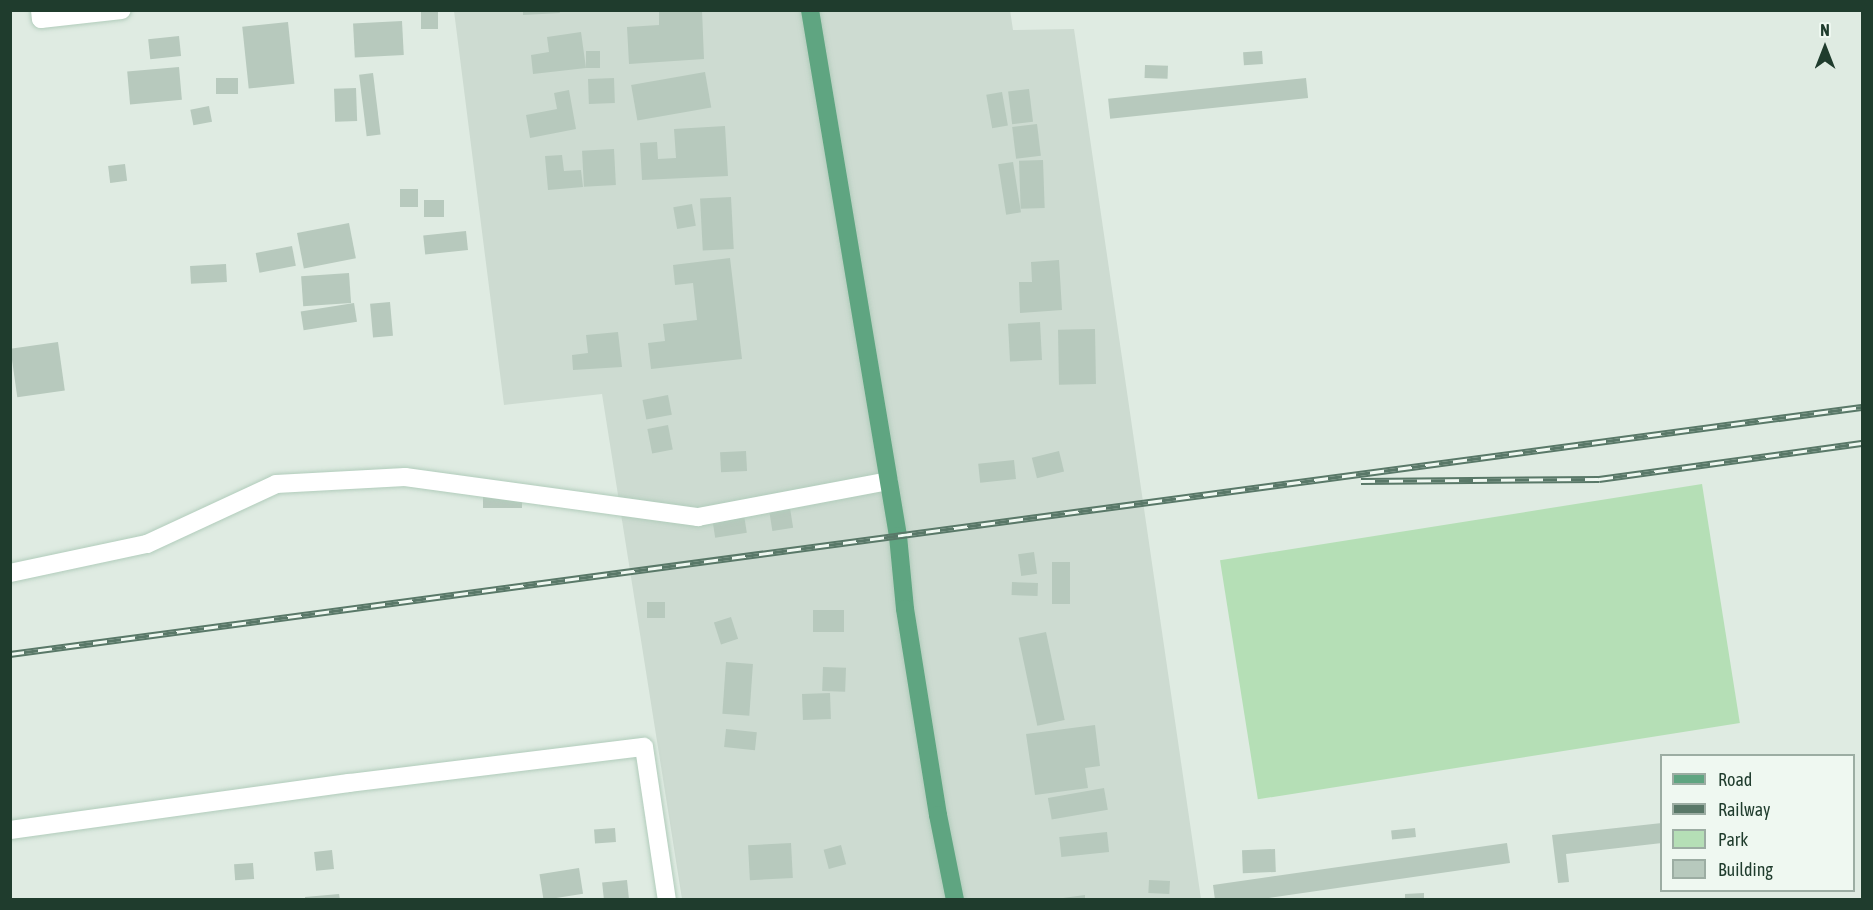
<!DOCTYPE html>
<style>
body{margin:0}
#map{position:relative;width:1873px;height:910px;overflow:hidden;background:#dfebe2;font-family:"Asap Condensed",sans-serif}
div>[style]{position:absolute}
.built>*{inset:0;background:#cddbd1}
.green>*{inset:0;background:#b5dfb6;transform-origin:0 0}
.building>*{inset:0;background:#b7c9bd;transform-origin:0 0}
.roads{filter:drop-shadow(0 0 2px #b1ccbb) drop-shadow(0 0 2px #b1ccbb)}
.street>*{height:18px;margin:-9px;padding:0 9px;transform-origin:9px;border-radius:9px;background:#fff}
.secondary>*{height:18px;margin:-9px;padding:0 9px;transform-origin:9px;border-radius:9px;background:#fff}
.primary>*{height:18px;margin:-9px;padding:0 9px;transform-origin:9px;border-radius:9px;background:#5fa581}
.rail>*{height:7px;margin-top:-3.5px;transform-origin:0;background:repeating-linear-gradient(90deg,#eff8f1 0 14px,#597868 0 28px);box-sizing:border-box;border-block:2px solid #597868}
span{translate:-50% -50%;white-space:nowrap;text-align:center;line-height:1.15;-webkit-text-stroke:5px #eff8f1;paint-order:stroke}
.frame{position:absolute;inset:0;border:12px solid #1f3c2d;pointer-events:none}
.legend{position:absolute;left:1660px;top:754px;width:195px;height:138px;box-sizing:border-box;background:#eff8f1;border:2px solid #9cada3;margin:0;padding:8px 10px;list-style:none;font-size:18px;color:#1f3c2d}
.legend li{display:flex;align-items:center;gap:12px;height:30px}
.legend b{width:30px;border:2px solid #9cada3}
.north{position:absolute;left:1795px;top:18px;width:60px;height:60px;-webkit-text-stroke:4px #eff8f1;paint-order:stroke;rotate:0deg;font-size:16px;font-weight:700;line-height:24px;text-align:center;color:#1f3c2d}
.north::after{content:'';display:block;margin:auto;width:21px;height:27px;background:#1f3c2d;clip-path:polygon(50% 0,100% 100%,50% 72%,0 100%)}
</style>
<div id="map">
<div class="built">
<i style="clip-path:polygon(1010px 10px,1013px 30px,1074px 29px,1201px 899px,682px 899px,602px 394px,504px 405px,454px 11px)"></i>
</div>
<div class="green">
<i style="left:1702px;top:484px;width:242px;height:488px;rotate:81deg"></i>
</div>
<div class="building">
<i style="left:421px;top:10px;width:17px;height:19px"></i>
<i style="clip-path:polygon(523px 10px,559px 10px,560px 13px,523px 15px)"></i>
<i style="clip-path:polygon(659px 10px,702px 10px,704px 59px,629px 64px,627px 27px,659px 25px)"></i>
<i style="left:402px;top:21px;width:34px;height:49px;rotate:87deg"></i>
<i style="left:288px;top:22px;width:62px;height:46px;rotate:84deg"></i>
<i style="clip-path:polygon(581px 32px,586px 68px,533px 74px,531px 55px,549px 52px,547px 37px)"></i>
<i style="left:179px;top:36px;width:20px;height:31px;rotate:84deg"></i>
<i style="left:586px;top:51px;width:14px;height:17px"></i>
<i style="left:1262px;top:51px;width:13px;height:19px;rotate:86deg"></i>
<i style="left:1145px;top:65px;width:23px;height:13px;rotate:2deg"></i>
<i style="left:179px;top:67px;width:33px;height:52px;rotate:85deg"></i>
<i style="left:705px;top:72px;width:36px;height:75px;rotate:80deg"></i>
<i style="left:373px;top:73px;width:62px;height:14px;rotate:83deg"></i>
<i style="left:238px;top:78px;width:16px;height:22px;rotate:90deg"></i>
<i style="left:614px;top:78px;width:25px;height:26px;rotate:88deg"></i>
<i style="left:1306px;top:78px;width:20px;height:199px;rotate:84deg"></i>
<i style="left:356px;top:88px;width:33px;height:22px;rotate:88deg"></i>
<i style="left:1029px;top:89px;width:33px;height:21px;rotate:83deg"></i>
<i style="clip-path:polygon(569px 90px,576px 129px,530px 138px,526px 115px,557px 109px,554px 93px)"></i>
<i style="left:1002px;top:92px;width:34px;height:16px;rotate:80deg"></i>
<i style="left:209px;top:106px;width:16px;height:19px;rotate:79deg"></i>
<i style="left:1037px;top:124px;width:32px;height:25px;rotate:83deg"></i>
<i style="clip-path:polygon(725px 126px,728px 176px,642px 180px,640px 143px,657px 142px,658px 159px,676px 158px,674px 129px)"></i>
<i style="left:614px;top:149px;width:36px;height:32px;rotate:87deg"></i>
<i style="clip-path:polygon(562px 155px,564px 171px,581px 170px,583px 187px,548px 190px,545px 156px)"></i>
<i style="left:1043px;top:160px;width:48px;height:24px;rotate:88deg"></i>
<i style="left:1013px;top:162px;width:51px;height:15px;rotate:81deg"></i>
<i style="left:125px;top:164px;width:17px;height:17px;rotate:83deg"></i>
<i style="left:400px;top:189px;width:18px;height:18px"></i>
<i style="left:731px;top:197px;width:52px;height:31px;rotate:87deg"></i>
<i style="left:424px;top:200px;width:20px;height:17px"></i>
<i style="left:692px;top:204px;width:22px;height:19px;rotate:80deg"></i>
<i style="left:349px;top:223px;width:36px;height:53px;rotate:79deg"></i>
<i style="left:466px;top:231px;width:19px;height:43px;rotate:84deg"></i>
<i style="left:292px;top:246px;width:20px;height:37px;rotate:79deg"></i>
<i style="clip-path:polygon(730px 258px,742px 359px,651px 369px,648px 343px,665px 341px,663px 324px,697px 320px,693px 283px,675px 285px,673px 265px)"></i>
<i style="clip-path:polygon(1059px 260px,1062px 310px,1020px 313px,1019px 282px,1032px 282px,1031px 262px)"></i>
<i style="left:226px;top:264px;width:18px;height:36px;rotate:87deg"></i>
<i style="left:349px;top:273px;width:30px;height:48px;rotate:86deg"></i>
<i style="left:390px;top:302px;width:34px;height:20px;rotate:85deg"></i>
<i style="left:354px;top:303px;width:19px;height:54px;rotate:81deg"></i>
<i style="left:1040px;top:322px;width:38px;height:32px;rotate:87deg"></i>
<i style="left:1095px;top:329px;width:55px;height:37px;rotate:89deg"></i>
<i style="clip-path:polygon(618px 332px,622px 367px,573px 370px,572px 355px,588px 353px,586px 335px)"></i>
<i style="left:58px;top:342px;width:49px;height:48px;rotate:82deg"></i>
<i style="left:668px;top:395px;width:20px;height:26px;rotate:79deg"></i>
<i style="left:668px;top:425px;width:25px;height:21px;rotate:79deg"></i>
<i style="left:746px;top:451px;width:20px;height:26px;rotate:87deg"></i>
<i style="left:1059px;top:451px;width:21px;height:28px;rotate:76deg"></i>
<i style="left:1014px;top:460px;width:19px;height:36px;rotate:84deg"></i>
<i style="left:483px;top:486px;width:39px;height:22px"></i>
<i style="left:790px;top:508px;width:20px;height:21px;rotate:81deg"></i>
<i style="left:744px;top:515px;width:18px;height:32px;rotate:81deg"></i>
<i style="left:1034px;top:552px;width:22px;height:16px;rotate:82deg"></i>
<i style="left:1052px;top:562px;width:18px;height:42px"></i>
<i style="left:1012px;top:582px;width:26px;height:13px;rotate:2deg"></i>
<i style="left:647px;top:602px;width:18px;height:16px"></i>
<i style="left:844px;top:610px;width:22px;height:31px;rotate:90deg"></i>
<i style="left:731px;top:617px;width:23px;height:18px;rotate:72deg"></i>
<i style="left:1046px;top:632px;width:90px;height:28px;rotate:78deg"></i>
<i style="left:726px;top:662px;width:27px;height:52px;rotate:4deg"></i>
<i style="left:823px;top:667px;width:23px;height:24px;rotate:2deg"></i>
<i style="left:830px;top:693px;width:26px;height:28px;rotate:88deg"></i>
<i style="clip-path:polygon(1095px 725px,1100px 766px,1085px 768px,1088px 788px,1035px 795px,1026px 734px)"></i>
<i style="left:726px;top:729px;width:31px;height:18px;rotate:6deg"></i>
<i style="left:1104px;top:788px;width:22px;height:57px;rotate:80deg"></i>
<i style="clip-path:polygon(1662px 823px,1662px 843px,1566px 854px,1569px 882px,1558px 883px,1552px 835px)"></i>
<i style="left:615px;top:828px;width:14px;height:21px;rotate:86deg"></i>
<i style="left:1415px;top:828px;width:9px;height:24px;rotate:84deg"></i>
<i style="left:1107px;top:832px;width:20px;height:48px;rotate:84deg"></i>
<i style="left:791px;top:843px;width:35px;height:43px;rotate:87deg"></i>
<i style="clip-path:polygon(1507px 843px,1510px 863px,1255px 900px,1215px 900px,1213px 885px)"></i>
<i style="left:841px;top:845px;width:20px;height:18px;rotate:75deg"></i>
<i style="left:1275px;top:849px;width:23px;height:33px;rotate:88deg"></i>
<i style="left:332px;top:850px;width:19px;height:18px;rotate:84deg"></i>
<i style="left:253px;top:863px;width:16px;height:19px;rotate:86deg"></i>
<i style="left:579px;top:868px;width:26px;height:40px;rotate:81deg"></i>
<i style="left:627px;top:880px;width:18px;height:25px;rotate:84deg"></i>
<i style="left:1149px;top:880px;width:21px;height:13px;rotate:3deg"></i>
<i style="clip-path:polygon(1424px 893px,1424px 900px,1405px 900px,1405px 894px)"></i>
<i style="clip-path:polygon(339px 894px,340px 900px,305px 900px,305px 897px)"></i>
<i style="clip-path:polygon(1085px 895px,1085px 900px,1064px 900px,1063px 898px)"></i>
</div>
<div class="roads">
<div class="street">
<i style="left:40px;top:10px;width:9px;rotate:84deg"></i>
<i style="left:41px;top:19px;width:81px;rotate:-6.3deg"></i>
<i style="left:10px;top:830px;width:342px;rotate:-7.9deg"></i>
<i style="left:349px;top:783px;width:297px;rotate:-7deg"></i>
<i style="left:644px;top:747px;width:155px;rotate:81.5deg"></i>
</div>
<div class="secondary">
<i style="left:10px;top:573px;width:140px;rotate:-12deg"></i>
<i style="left:147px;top:544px;width:142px;rotate:-24.9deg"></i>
<i style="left:276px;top:484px;width:129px;rotate:-3.1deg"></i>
<i style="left:405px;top:477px;width:296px;rotate:7.8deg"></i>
<i style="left:698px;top:517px;width:194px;rotate:-10.7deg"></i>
</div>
<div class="primary">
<i style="left:810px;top:10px;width:533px;rotate:80.5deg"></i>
<i style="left:898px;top:536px;width:73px;rotate:84.5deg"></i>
<i style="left:905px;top:609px;width:209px;rotate:80.9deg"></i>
<i style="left:938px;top:815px;width:87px;rotate:78.7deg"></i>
</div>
</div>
<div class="rail">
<i style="left:1361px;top:481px;width:238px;rotate:-0.5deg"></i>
<i style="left:1599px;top:479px;width:265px;rotate:-7.8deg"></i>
<i style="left:10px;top:654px;width:1868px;rotate:-7.6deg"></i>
</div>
<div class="frame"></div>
<ul class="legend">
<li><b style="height:8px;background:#5fa581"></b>Road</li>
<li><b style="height:8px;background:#597868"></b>Railway</li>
<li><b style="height:16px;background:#b5dfb6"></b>Park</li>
<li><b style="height:16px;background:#b7c9bd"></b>Building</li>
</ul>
<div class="north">N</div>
</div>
